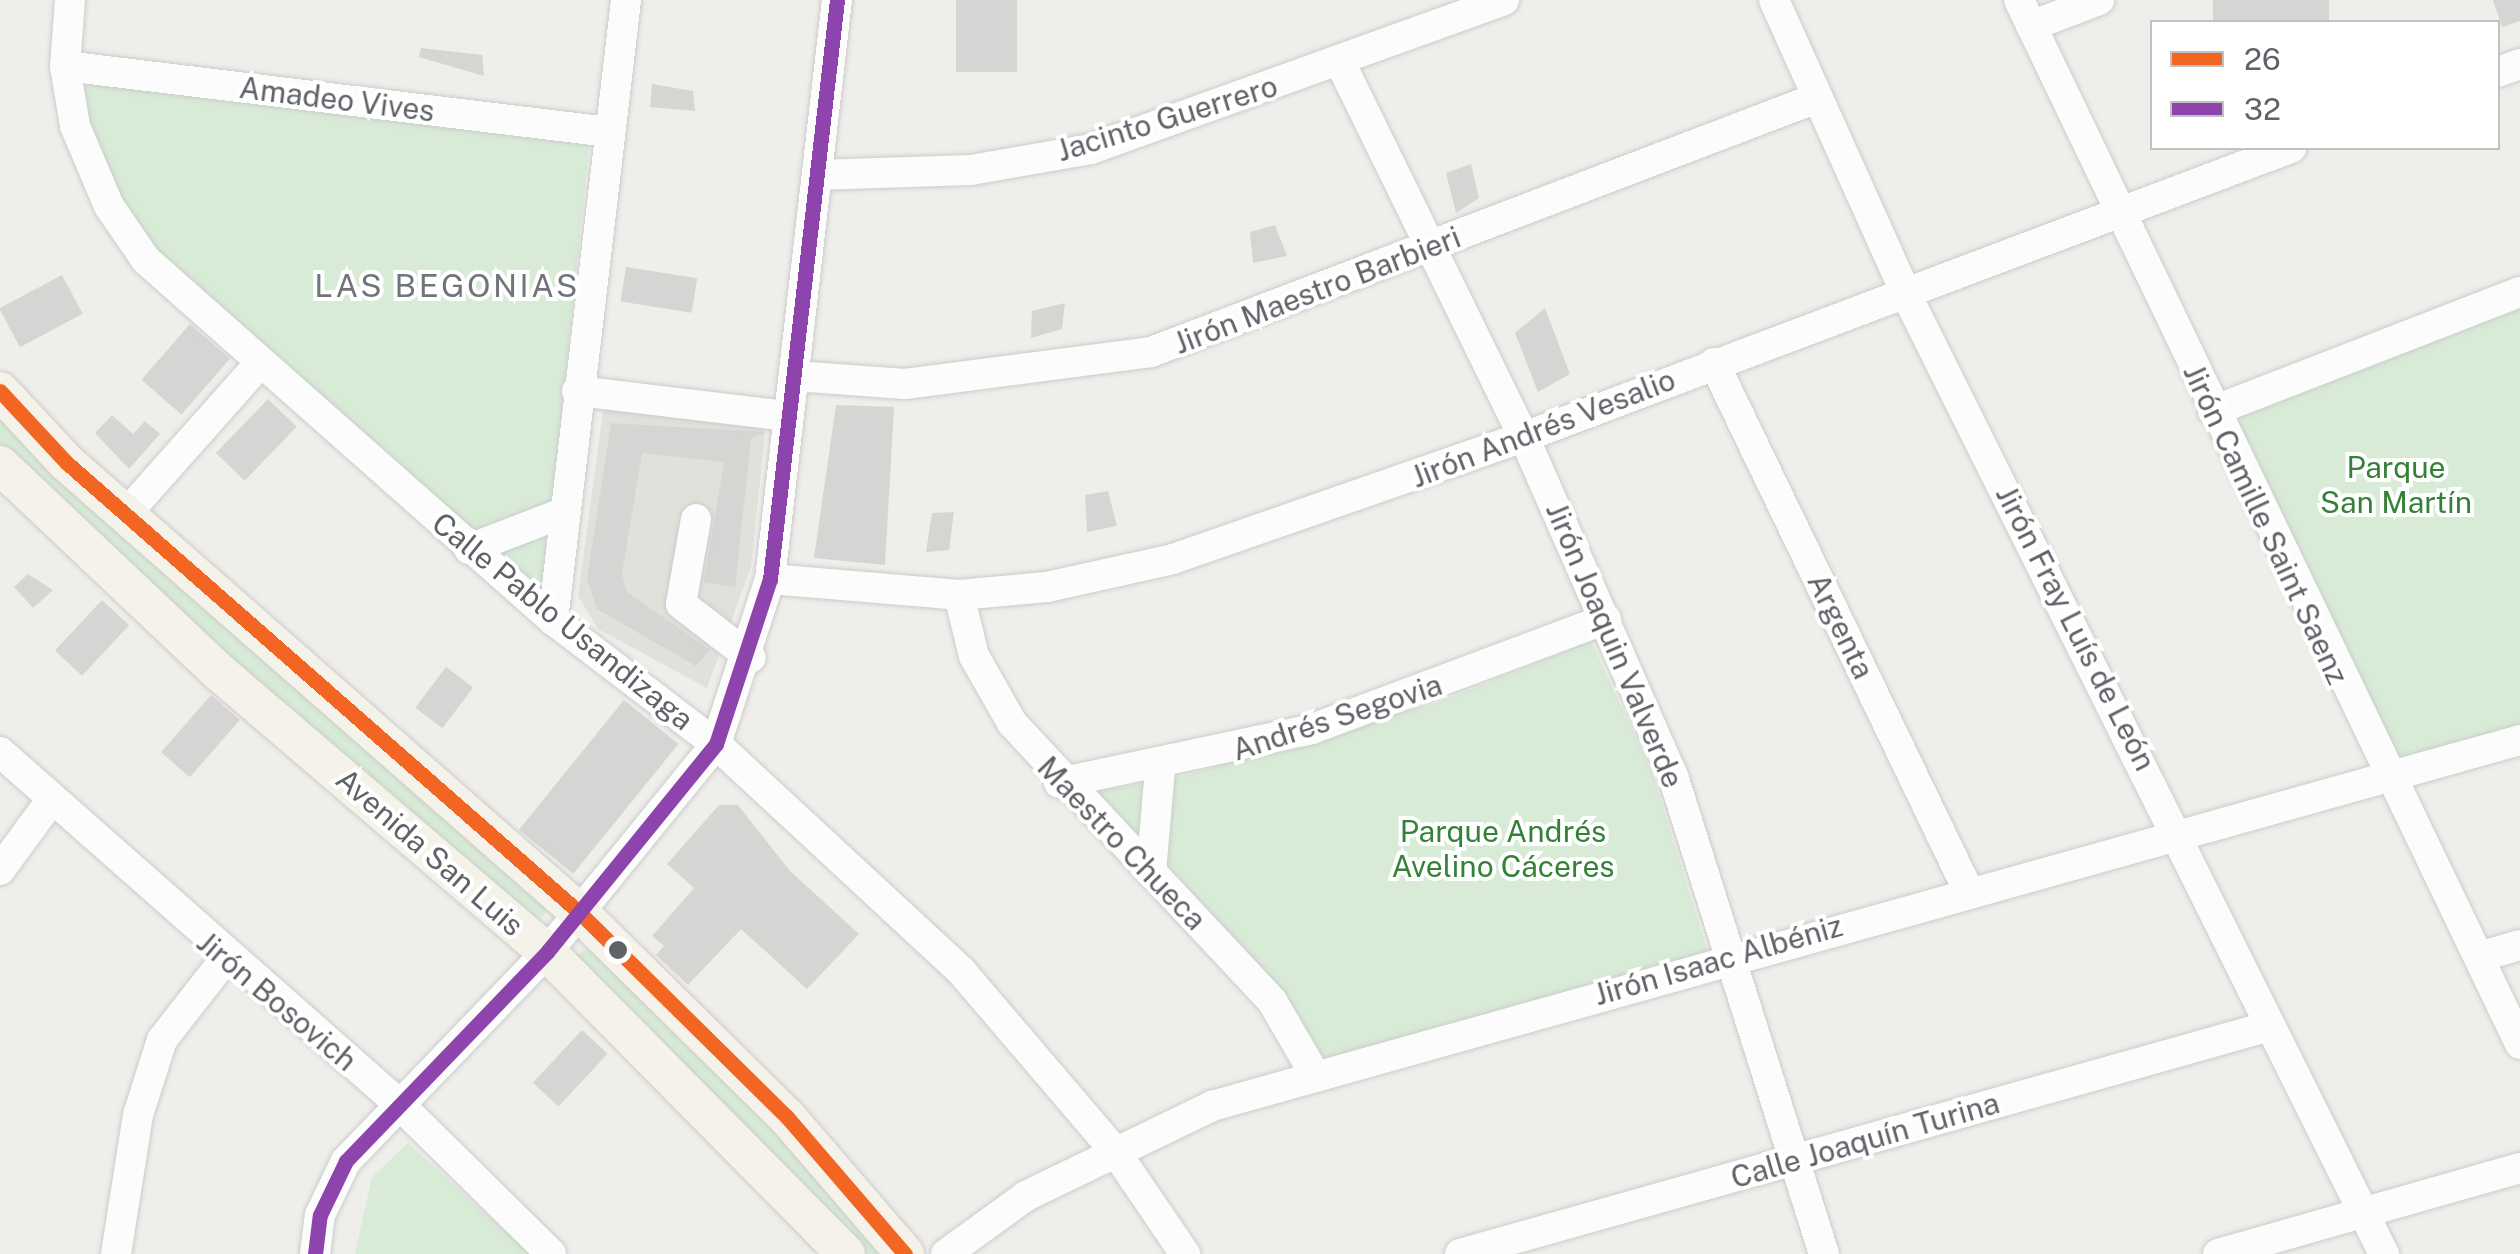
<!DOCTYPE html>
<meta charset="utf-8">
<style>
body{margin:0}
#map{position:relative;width:2520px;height:1254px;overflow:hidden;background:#efeeea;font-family:"Public Sans",sans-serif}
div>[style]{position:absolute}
.education>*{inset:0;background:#e2e0da}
.green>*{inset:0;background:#d8ebd6}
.building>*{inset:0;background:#d6d5d3;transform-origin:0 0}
.roads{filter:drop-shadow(0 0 2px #cbcccc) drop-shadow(0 0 2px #cbcccc)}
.minor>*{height:30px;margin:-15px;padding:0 15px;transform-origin:15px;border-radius:15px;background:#fdfcfc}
.major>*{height:38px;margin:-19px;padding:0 19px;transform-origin:19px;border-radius:19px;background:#f4f2e9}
.bus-1>*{height:15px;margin:-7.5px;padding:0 7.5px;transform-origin:7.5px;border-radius:7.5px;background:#f26522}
.bus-2>*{height:15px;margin:-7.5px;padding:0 7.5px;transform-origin:7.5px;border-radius:7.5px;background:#8e44ad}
.dots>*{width:28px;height:28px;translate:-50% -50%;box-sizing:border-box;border:5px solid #fff;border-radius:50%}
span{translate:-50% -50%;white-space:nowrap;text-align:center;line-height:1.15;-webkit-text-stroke:8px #fff;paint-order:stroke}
.street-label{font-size:30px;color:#5f6368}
.park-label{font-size:30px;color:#348238}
.neighbourhood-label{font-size:32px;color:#70757a;letter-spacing:2.5px}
.legend{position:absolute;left:2150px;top:20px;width:350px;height:130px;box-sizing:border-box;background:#fff;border:2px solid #bfc1c3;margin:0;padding:12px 18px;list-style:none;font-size:30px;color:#5f6368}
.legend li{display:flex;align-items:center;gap:20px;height:50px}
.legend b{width:50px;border:2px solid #bfc1c3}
</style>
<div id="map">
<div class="education">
<i style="clip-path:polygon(604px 404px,766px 423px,751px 567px,707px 688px,598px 629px,578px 596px)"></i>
</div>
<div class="green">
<i style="clip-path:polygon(76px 80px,590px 137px,552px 507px,471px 539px,154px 258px,116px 204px)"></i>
<i style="clip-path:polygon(2520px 302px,2520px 732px,2390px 770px,2229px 417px)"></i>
<i style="clip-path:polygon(0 408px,548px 906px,545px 915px,527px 923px,0 452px)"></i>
<i style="clip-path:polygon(553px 521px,550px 602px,481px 549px)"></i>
<i style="clip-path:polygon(1591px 641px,1653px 775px,1709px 956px,1319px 1066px,1158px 869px,1166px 781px,1436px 703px)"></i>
<i style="clip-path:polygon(1151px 782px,1146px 860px,1072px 795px)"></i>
<i style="clip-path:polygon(594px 945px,767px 1112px,891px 1254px,858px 1254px,575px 956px)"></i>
<i style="clip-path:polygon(408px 1143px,530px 1254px,355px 1254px,372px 1177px)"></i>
</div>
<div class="building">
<i style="left:956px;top:0;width:61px;height:72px"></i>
<i style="left:2213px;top:0;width:116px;height:23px"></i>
<i style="clip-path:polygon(2493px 0,2520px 0,2520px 21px,2502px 27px)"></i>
<i style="clip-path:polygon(421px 48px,482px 55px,484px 76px,419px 57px)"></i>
<i style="clip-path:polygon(652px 84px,693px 91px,695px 111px,650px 107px)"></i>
<i style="clip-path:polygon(1471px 164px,1479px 198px,1456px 213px,1446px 173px)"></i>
<i style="clip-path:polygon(1275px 225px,1287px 256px,1253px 263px,1250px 232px)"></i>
<i style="left:626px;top:267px;width:72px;height:35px;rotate:9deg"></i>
<i style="left:62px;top:275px;width:44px;height:71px;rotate:62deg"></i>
<i style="clip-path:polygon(1065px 303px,1062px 329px,1031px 338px,1032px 311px)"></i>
<i style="clip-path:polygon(1545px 308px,1570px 374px,1538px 392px,1515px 333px)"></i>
<i style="left:190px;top:324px;width:53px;height:74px;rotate:41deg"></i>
<i style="left:268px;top:399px;width:40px;height:75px;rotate:44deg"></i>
<i style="clip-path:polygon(836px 405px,894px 407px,885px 565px,814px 558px)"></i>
<i style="clip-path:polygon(112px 415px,133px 434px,145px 421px,160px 434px,129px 469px,95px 433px)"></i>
<i style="clip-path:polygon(611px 423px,765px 432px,751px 439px,735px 587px,704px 582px,724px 462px,642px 453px,622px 574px,627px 592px,710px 650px,696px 666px,597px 609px,587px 579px)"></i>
<i style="clip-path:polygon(1108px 491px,1117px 526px,1087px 532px,1085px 495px)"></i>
<i style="clip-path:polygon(954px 512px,949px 550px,926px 552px,932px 513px)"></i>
<i style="clip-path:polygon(28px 574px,53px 590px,33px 608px,14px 587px)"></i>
<i style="left:102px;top:600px;width:37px;height:69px;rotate:43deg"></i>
<i style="left:446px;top:667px;width:34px;height:51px;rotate:37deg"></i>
<i style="left:211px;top:695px;width:38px;height:76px;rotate:41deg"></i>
<i style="left:624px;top:700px;width:70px;height:167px;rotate:39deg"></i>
<i style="clip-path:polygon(719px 805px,738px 805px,790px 871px,859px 934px,807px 989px,741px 929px,688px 985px,656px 955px,664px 946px,652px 936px,694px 888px,667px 864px)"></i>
<i style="left:582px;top:1030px;width:35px;height:72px;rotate:43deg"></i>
</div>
<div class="roads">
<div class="minor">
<i style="left:70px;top:0;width:66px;rotate:94.3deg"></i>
<i style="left:65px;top:66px;width:61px;rotate:80.5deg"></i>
<i style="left:75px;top:126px;width:87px;rotate:67deg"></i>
<i style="left:109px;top:206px;width:65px;rotate:55.6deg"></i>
<i style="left:146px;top:260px;width:543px;rotate:41.49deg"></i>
<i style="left:553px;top:620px;width:205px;rotate:37.3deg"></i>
<i style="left:716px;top:744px;width:334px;rotate:42.8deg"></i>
<i style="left:961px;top:971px;width:237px;rotate:49.5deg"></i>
<i style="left:1115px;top:1151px;width:125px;rotate:55.8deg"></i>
<i style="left:1774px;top:0;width:320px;rotate:65.8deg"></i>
<i style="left:1905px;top:292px;width:1075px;rotate:63.53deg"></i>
<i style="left:2019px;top:0;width:1158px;rotate:64.36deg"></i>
<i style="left:2031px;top:26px;width:73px;rotate:-20.9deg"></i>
<i style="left:1340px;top:62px;width:418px;rotate:63.9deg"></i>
<i style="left:1524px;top:437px;width:370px;rotate:66.3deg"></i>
<i style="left:1673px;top:776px;width:501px;rotate:72.47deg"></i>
<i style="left:65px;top:66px;width:548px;rotate:6.92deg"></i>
<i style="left:2498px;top:72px;width:23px;rotate:-20deg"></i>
<i style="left:817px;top:175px;width:154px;rotate:-1.9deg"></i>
<i style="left:971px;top:170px;width:122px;rotate:-9.9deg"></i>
<i style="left:1091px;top:149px;width:439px;rotate:-19.8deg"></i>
<i style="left:1714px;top:363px;width:585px;rotate:64.27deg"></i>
<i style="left:795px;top:376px;width:110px;rotate:4.2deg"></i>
<i style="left:905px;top:384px;width:248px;rotate:-7.4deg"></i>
<i style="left:1151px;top:352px;width:713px;rotate:-20.88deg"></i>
<i style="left:577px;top:391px;width:210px;rotate:6.8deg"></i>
<i style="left:2213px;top:411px;width:329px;rotate:-21.2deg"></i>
<i style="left:126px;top:514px;width:203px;rotate:-48.4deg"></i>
<i style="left:696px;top:519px;width:86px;rotate:100deg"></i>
<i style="left:681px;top:604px;width:88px;rotate:37.6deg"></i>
<i style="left:469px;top:549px;width:101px;rotate:-21deg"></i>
<i style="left:770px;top:579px;width:190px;rotate:4.8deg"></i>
<i style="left:959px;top:595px;width:88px;rotate:-5.2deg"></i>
<i style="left:1047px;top:587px;width:129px;rotate:-12.5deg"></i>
<i style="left:1173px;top:559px;width:372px;rotate:-19.2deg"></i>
<i style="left:1524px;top:437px;width:820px;rotate:-20.65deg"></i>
<i style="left:959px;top:595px;width:63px;rotate:76.2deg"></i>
<i style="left:974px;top:656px;width:77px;rotate:60.4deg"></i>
<i style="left:1012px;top:723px;width:381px;rotate:46.9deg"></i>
<i style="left:1272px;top:1001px;width:86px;rotate:59.8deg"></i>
<i style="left:553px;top:620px;width:624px;rotate:-83.28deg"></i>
<i style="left:0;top:752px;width:531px;rotate:41.41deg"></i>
<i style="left:398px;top:1103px;width:215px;rotate:44.6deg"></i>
<i style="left:1059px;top:783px;width:259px;rotate:-12deg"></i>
<i style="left:1312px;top:729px;width:314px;rotate:-20.5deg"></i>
<i style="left:0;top:870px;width:83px;rotate:-53.8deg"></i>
<i style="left:1151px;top:872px;width:103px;rotate:-85deg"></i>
<i style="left:2479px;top:957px;width:43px;rotate:-16.3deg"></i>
<i style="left:116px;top:1254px;width:141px;rotate:-81deg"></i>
<i style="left:138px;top:1115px;width:79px;rotate:-72.3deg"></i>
<i style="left:162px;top:1040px;width:103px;rotate:-52.1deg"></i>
<i style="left:315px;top:1254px;width:39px;rotate:-83deg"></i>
<i style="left:320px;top:1215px;width:60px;rotate:-64.3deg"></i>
<i style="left:346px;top:1161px;width:290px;rotate:-46.1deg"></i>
<i style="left:547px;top:952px;width:268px;rotate:-50.9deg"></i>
<i style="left:716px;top:744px;width:174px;rotate:-71.9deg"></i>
<i style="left:770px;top:579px;width:583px;rotate:-83.4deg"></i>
<i style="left:946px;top:1254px;width:99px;rotate:-35.9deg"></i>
<i style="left:1026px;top:1196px;width:207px;rotate:-25.8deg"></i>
<i style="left:1212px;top:1106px;width:1358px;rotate:-15.63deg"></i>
<i style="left:1460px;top:1254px;width:841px;rotate:-15.72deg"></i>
<i style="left:2218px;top:1254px;width:314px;rotate:-15.9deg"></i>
</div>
<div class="major">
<i style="left:0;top:391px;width:98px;rotate:47.1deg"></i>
<i style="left:67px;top:463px;width:682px;rotate:41.26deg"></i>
<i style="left:580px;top:913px;width:291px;rotate:44.6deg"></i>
<i style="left:787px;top:1117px;width:181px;rotate:49.3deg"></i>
<i style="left:0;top:465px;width:303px;rotate:43.4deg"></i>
<i style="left:220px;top:673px;width:430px;rotate:40.5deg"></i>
<i style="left:547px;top:952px;width:425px;rotate:45.3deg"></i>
</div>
</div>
<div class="bus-1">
<i style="left:0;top:391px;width:98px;rotate:47.1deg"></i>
<i style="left:67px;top:463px;width:682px;rotate:41.26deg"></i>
<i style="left:580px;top:913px;width:291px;rotate:44.6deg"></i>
<i style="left:787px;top:1117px;width:181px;rotate:49.3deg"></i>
</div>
<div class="bus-2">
<i style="left:315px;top:1254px;width:39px;rotate:-83deg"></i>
<i style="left:320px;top:1215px;width:60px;rotate:-64.3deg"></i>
<i style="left:346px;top:1161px;width:290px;rotate:-46.1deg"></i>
<i style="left:547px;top:952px;width:268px;rotate:-50.9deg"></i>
<i style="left:716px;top:744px;width:174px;rotate:-71.9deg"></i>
<i style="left:770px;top:579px;width:583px;rotate:-83.4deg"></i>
</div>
<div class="dots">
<i style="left:618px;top:950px;background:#5f6368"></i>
</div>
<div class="street-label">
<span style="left:337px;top:99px;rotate:7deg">Amadeo Vives</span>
<span style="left:1167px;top:118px;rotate:-17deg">Jacinto Guerrero</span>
<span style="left:1317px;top:290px;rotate:-21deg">Jirón Maestro Barbieri</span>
<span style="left:1543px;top:428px;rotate:-21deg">Jirón Andrés Vesalio</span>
<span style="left:2266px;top:524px;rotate:65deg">Jirón Camille Saint Saenz</span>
<span style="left:563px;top:621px;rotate:39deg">Calle Pablo Usandizaga</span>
<span style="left:1841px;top:626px;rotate:64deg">Argenta</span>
<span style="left:2076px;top:628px;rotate:63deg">Jirón Fray Luís de León</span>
<span style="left:1615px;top:645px;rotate:67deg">Jirón Joaquin Valverde</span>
<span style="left:1337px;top:717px;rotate:-18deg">Andrés Segovia</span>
<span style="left:1122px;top:843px;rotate:46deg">Maestro Chueca</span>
<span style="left:430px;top:852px;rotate:41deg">Avenida San Luis</span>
<span style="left:1718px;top:960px;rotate:-16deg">Jirón Isaac Albéniz</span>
<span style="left:277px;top:1001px;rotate:40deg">Jirón Bosovich</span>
<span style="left:1865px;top:1140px;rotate:-16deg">Calle Joaquín Turina</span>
</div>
<div class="park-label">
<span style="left:2396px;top:484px">Parque<br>San Martín</span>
<span style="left:1503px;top:848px">Parque Andrés<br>Avelino Cáceres</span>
</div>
<div class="neighbourhood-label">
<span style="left:447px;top:286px">LAS BEGONIAS</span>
</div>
<ul class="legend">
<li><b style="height:12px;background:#f26522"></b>26</li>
<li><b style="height:12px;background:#8e44ad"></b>32</li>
</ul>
</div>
